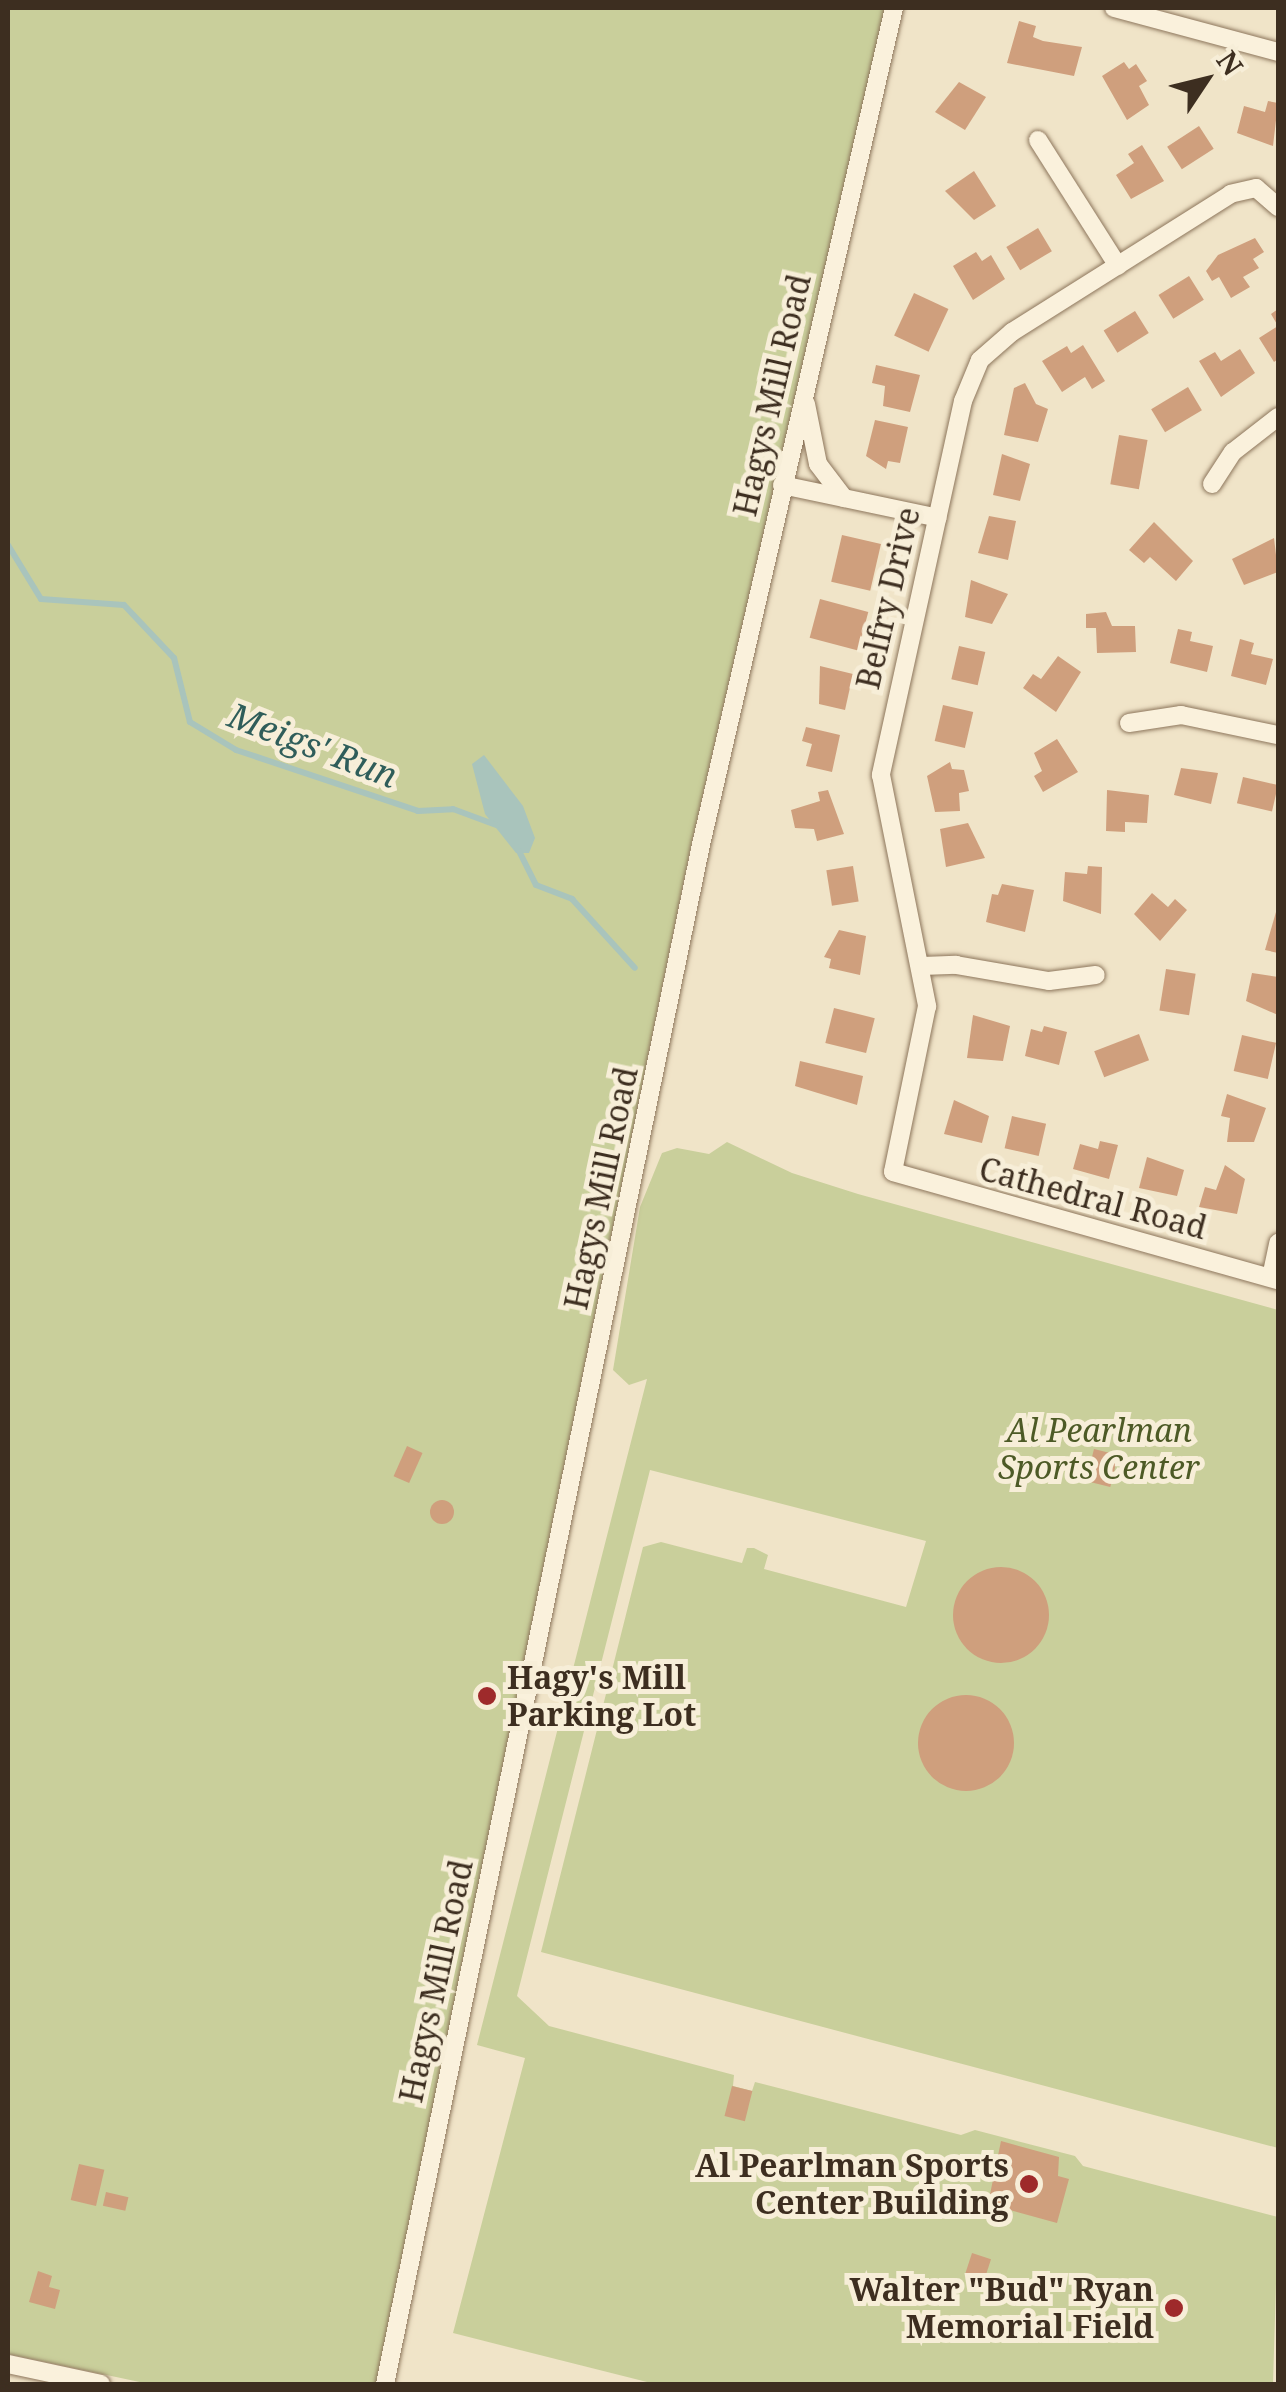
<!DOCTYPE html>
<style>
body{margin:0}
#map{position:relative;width:1286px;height:2392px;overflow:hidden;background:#f0e4c8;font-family:"Noto Serif",serif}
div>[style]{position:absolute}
.green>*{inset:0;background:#c9cf9b}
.water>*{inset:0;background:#a9c4bc}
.stream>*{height:6px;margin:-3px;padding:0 3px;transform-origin:3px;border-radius:3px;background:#a9c4bc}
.building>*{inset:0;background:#cf9f7d;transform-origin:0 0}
.round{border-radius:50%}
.roads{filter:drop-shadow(0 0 2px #8d765c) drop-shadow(0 0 2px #8d765c)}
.minor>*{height:18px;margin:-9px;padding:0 9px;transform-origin:9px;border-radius:9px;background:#faf1dc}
.dots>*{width:28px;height:28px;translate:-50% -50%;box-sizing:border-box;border:5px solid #f7eed8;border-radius:50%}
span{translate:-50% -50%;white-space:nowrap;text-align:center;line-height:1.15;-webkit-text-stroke:10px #f7eed8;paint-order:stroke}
.street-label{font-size:32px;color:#3d2e20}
.park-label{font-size:32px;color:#4d5a26;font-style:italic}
.poi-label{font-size:32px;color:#3d2e20;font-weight:700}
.left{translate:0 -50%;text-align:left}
.right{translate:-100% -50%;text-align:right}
.water-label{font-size:35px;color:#2f5d5a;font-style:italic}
.frame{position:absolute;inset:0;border:10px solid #3d2e20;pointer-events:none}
.north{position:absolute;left:1156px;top:30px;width:100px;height:100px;-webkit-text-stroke:8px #f7eed8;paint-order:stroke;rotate:55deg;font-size:28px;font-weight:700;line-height:40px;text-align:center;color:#3d2e20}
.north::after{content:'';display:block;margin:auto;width:35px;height:45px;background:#3d2e20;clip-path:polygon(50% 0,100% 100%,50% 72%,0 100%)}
</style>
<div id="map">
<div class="green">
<i style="clip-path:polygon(8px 8px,885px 8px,691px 846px,376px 2384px,149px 2384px,8px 2354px)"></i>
<i style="clip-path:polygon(727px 1142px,792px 1173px,858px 1194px,1278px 1310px,1278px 2148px,541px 1952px,643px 1547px,661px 1542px,742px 1563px,747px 1548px,754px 1548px,768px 1555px,764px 1569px,906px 1607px,926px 1541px,650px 1470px,517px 1996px,549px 2026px,734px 2075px,733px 2086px,752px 2091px,755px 2082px,961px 2135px,975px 2130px,1075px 2156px,1083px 2166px,1278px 2217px,1273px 2384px,655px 2384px,453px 2333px,525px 2058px,477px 2045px,647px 1379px,629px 1385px,613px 1370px,640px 1207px,662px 1153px,677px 1148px,709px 1154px)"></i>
</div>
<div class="water">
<i style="clip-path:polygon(484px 755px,523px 806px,535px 838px,529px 853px,516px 853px,485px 814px,472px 764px)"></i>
</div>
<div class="stream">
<i style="left:8px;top:545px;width:63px;rotate:58.6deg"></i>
<i style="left:41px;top:599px;width:83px;rotate:4.1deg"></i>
<i style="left:124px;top:605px;width:73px;rotate:46.7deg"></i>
<i style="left:174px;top:658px;width:66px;rotate:76deg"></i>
<i style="left:190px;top:722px;width:54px;rotate:31.3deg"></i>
<i style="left:236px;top:750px;width:192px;rotate:18.5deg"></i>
<i style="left:418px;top:811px;width:35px;rotate:-3deg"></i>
<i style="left:453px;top:809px;width:46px;rotate:20.4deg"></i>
<i style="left:517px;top:847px;width:42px;rotate:63.4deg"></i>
<i style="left:536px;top:885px;width:39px;rotate:21deg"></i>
<i style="left:572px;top:899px;width:93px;rotate:47.6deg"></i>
</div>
<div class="building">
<i style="clip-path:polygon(1019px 21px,1036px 26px,1033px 37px,1043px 41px,1082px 47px,1074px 76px,1007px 63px)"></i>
<i style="clip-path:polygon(1124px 62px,1129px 69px,1136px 64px,1147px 81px,1139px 86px,1149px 105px,1127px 120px,1102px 76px)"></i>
<i style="clip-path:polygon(959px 82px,986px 97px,965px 130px,935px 112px)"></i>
<i style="clip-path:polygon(1268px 101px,1278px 103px,1273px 146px,1237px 133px,1244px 106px,1265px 112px)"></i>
<i style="left:1199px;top:126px;width:27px;height:38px;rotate:57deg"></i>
<i style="clip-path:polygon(1142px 145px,1164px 181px,1131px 199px,1116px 175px,1134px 163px,1128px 154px)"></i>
<i style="clip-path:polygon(974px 171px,996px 206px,974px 220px,945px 191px)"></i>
<i style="left:1038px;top:228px;width:27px;height:37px;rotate:59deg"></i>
<i style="clip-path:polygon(1255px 238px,1264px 252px,1253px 259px,1259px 268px,1243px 277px,1250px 287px,1231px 298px,1219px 277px,1212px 281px,1206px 271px,1218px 255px)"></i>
<i style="clip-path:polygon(976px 252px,982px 261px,991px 255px,1005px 279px,973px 300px,953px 266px)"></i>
<i style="left:1189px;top:276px;width:28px;height:36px;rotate:58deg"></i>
<i style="left:914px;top:293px;width:38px;height:47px;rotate:25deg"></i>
<i style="clip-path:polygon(1278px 309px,1278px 359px,1274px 362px,1259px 338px,1278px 326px,1271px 314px)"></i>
<i style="left:1135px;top:311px;width:26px;height:37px;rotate:58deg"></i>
<i style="clip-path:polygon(1083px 345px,1105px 381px,1092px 389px,1085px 377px,1062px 392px,1042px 361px,1067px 346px,1071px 353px)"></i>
<i style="clip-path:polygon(1240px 349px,1255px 373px,1221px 397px,1199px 361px,1215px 352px,1221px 361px)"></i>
<i style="clip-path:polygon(876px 365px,920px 375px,910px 412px,883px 406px,885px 386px,872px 383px)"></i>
<i style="clip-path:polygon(1025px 383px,1036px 404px,1048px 409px,1038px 442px,1004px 435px,1014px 388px)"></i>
<i style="left:1188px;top:387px;width:27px;height:43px;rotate:59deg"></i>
<i style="clip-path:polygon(875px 420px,908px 427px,900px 463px,888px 461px,886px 469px,866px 456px)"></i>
<i style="left:1119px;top:435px;width:29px;height:50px;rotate:10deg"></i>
<i style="clip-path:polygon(1002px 454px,1030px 464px,1020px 501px,993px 495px)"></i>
<i style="clip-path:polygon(989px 516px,1016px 521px,1008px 560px,978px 553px)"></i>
<i style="clip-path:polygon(1154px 522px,1193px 561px,1176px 581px,1150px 557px,1144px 563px,1129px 550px)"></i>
<i style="left:842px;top:535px;width:40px;height:48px;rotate:13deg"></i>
<i style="clip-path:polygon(1274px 538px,1278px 572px,1244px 585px,1232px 559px)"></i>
<i style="clip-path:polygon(971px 580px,1008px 594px,992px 624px,965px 617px)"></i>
<i style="left:820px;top:599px;width:50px;height:40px;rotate:15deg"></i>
<i style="clip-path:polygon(1086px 614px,1106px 612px,1112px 626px,1135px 626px,1136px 652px,1097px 653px,1096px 628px,1086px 628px)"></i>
<i style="clip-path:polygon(1178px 629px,1192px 632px,1190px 641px,1213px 646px,1207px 672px,1170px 663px)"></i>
<i style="clip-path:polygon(1240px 639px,1254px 643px,1251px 654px,1273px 659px,1266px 685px,1231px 676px)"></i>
<i style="left:959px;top:646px;width:27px;height:34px;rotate:13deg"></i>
<i style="clip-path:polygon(1058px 656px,1081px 672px,1056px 712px,1023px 688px,1033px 674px,1041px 679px)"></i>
<i style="clip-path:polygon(820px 666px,853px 674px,845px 710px,819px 704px)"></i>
<i style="left:943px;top:705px;width:31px;height:37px;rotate:13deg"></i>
<i style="clip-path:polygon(806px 727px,840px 735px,832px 772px,806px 766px,812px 744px,802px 741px)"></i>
<i style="clip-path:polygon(1057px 739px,1078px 772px,1043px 792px,1034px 776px,1042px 771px,1034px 753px)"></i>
<i style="clip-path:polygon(950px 762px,952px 769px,964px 770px,969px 791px,959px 793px,960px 811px,935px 812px,927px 776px)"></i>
<i style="clip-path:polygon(1181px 768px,1218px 773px,1211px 804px,1174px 795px)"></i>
<i style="left:1243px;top:777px;width:36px;height:27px;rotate:13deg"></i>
<i style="clip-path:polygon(828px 790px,844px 834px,817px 841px,814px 829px,795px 828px,791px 810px,820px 801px,818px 792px)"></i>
<i style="clip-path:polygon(1107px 790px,1149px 795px,1147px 823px,1125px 822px,1125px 832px,1106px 831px)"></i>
<i style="clip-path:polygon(968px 823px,985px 858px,946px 867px,940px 829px)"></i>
<i style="left:853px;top:866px;width:36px;height:27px;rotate:81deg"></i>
<i style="clip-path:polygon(1088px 866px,1102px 867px,1101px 914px,1063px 901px,1065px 872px,1087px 874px)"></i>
<i style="clip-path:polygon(1002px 884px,1034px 890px,1025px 932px,986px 922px,992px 894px,998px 895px)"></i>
<i style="clip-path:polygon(1152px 893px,1168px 907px,1175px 899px,1187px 910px,1160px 941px,1134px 914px)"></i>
<i style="clip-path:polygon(1278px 905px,1278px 953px,1265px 950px)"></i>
<i style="clip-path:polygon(839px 930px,866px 936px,860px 975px,829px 968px,831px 959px,824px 957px)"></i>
<i style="left:1166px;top:969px;width:30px;height:42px;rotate:9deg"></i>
<i style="clip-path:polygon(1252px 973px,1278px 977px,1278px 1015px,1246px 1001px)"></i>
<i style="left:834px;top:1008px;width:42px;height:36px;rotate:14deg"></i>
<i style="clip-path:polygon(973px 1015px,1010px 1026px,1003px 1061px,967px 1058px)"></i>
<i style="clip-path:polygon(1044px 1026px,1067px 1032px,1059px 1065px,1025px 1056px,1031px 1029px,1042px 1032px)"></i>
<i style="left:1139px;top:1034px;width:28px;height:48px;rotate:69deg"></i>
<i style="left:1242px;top:1035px;width:35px;height:37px;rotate:13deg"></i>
<i style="clip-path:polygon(800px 1061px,863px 1076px,857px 1105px,795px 1086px)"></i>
<i style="clip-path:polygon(1227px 1094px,1266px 1108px,1254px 1142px,1227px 1142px,1230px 1118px,1221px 1116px)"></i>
<i style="clip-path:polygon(954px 1100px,989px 1116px,982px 1143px,944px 1134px)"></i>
<i style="left:1012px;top:1116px;width:35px;height:33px;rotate:13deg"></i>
<i style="clip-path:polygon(1100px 1141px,1118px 1145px,1109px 1179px,1073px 1169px,1080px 1144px,1098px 1149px)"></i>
<i style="clip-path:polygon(1147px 1157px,1184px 1170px,1177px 1196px,1139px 1188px)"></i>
<i style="clip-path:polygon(1225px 1165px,1245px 1179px,1237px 1214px,1199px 1207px,1205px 1187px,1216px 1190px)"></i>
<i style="left:407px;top:1446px;width:17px;height:33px;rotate:24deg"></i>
<i style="left:1094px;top:1449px;width:25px;height:33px;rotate:14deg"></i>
<i class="round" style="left:430px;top:1500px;width:24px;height:24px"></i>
<i class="round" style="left:953px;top:1567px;width:96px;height:96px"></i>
<i class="round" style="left:918px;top:1695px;width:96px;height:96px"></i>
<i style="left:732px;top:2086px;width:21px;height:31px;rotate:14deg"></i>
<i style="clip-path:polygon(1001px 2141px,1059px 2157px,1058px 2176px,1069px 2179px,1057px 2223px,988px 2204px)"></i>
<i style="left:79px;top:2164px;width:26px;height:37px;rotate:13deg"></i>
<i style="left:106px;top:2192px;width:23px;height:14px;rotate:13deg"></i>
<i style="left:972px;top:2253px;width:20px;height:23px;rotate:18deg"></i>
<i style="clip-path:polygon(38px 2271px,52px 2276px,49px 2287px,60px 2290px,55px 2309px,29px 2302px)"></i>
</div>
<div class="roads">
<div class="minor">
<i style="left:1114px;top:8px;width:170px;rotate:15deg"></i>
<i style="left:1038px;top:140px;width:149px;rotate:57.6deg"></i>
<i style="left:1278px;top:207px;width:29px;rotate:-139deg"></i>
<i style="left:1256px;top:188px;width:26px;rotate:167deg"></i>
<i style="left:1231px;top:194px;width:259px;rotate:147.8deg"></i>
<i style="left:1012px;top:332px;width:43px;rotate:138.8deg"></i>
<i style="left:980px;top:360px;width:44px;rotate:112.5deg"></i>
<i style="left:963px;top:401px;width:383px;rotate:102.4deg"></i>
<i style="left:881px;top:775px;width:236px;rotate:78.7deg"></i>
<i style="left:927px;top:1006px;width:169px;rotate:101.6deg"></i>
<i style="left:893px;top:1172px;width:400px;rotate:15.7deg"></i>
<i style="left:806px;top:404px;width:61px;rotate:78.7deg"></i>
<i style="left:818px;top:464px;width:43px;rotate:52.6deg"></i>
<i style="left:1212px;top:484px;width:38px;rotate:-57deg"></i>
<i style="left:1233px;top:452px;width:57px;rotate:-37.9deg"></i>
<i style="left:782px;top:485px;width:159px;rotate:11.9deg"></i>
<i style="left:1129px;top:723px;width:53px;rotate:-8.7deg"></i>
<i style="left:1181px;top:715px;width:99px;rotate:11.7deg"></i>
<i style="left:922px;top:966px;width:34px;rotate:-2deg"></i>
<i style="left:956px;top:965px;width:94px;rotate:9.8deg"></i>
<i style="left:1049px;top:981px;width:47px;rotate:-7.3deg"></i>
<i style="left:1271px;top:1277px;width:35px;rotate:-78deg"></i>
<i style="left:8px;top:2364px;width:95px;rotate:12.1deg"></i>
<i style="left:385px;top:2384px;width:1567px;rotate:-78.4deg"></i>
<i style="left:700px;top:849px;width:863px;rotate:-77.01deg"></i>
</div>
</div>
<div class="dots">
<i style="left:487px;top:1696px;background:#9e2a2b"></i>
<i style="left:1029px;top:2184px;background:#9e2a2b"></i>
<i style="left:1174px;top:2308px;background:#9e2a2b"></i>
</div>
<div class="street-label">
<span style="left:772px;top:395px;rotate:-77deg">Hagys Mill Road</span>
<span style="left:888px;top:598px;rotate:-77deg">Belfry Drive</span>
<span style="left:601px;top:1188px;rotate:-78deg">Hagys Mill Road</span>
<span style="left:1093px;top:1198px;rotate:15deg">Cathedral Road</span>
<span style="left:436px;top:1981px;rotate:-78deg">Hagys Mill Road</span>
</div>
<div class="park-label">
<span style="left:1099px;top:1449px">Al Pearlman<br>Sports Center</span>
</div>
<div class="poi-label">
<span class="left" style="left:507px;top:1696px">Hagy's Mill<br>Parking Lot</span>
<span class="right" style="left:1009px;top:2184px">Al Pearlman Sports<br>Center Building</span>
<span class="right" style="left:1154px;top:2308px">Walter "Bud" Ryan<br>Memorial Field</span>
</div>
<div class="water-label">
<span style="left:313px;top:745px;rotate:21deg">Meigs' Run</span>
</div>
<div class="frame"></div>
<div class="north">N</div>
</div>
